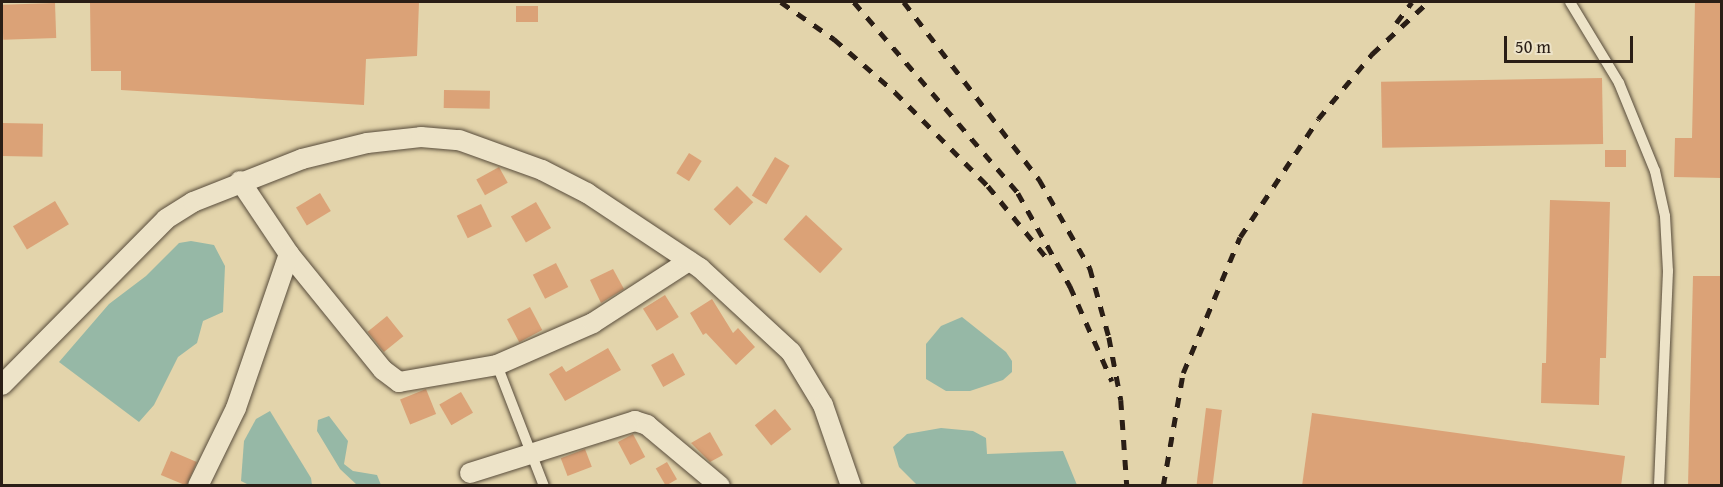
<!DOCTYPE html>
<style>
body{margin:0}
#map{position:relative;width:1723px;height:487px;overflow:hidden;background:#e3d4ab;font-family:"Gentium Book Plus",serif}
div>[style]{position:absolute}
.water>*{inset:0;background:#96b8a6}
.building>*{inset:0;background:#dba277;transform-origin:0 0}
.roads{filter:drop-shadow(0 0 2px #584c3b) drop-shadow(0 0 2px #584c3b)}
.service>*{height:10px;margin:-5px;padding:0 5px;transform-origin:5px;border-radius:5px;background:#ede3c8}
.minor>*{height:20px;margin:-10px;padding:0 10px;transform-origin:10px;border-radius:10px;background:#ede3c8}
.rail>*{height:4.5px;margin-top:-2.25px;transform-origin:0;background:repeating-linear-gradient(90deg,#2a1e16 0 10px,transparent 0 20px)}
span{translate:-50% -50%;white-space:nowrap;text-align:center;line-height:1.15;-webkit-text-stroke:6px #ede3c8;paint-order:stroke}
.frame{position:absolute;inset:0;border:3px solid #2a1e16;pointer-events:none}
.scale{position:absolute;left:1504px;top:36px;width:129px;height:27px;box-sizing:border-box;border:3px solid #2a1e16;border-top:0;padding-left:8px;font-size:18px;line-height:21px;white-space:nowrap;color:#2a1e16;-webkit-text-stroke:4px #ede3c8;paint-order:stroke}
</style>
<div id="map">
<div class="water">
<i style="clip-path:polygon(191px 241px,214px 245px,225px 266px,223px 312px,203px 321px,197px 343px,178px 357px,154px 405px,139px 422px,59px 362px,109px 304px,146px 276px,179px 243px)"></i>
<i style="clip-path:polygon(962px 317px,1006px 352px,1012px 361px,1012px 372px,1003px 380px,970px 391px,946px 391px,926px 379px,926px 344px,941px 326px)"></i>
<i style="clip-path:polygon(270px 411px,311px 478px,312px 485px,249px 485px,241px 481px,244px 441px,256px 419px)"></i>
<i style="clip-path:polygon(329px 416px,348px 441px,344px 464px,353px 471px,377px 475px,381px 485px,357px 485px,340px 469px,317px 431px,318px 420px)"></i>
<i style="clip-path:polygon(941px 428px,973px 431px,986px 438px,987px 454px,1063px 451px,1077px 485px,917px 485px,899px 467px,893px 447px,907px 434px)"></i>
</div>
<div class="building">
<i style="clip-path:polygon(90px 2px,419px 2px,417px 56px,366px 59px,364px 105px,121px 90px,121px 71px,91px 71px)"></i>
<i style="clip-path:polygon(1695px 2px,1722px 2px,1722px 178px,1674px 177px,1675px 138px,1692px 138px)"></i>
<i style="left:55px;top:3px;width:35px;height:53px;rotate:88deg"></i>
<i style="left:538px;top:6px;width:16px;height:22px;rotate:90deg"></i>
<i style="left:1602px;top:78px;width:66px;height:221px;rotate:89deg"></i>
<i style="left:444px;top:90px;width:46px;height:18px;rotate:1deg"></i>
<i style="left:2px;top:123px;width:41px;height:33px;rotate:1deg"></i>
<i style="left:1605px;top:150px;width:21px;height:17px"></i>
<i style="left:689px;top:153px;width:15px;height:24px;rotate:32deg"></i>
<i style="left:775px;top:157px;width:17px;height:45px;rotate:31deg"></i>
<i style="left:499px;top:167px;width:18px;height:26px;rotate:61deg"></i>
<i style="left:737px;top:186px;width:23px;height:33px;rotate:45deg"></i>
<i style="left:320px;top:193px;width:21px;height:28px;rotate:59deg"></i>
<i style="clip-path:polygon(1550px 200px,1610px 202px,1606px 358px,1600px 358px,1599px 405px,1541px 403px,1542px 363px,1546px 363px)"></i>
<i style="left:55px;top:201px;width:27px;height:49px;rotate:59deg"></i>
<i style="left:536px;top:202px;width:30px;height:29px;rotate:60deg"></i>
<i style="left:481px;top:204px;width:25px;height:27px;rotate:64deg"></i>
<i style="left:806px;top:215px;width:50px;height:33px;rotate:43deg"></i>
<i style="left:556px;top:263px;width:27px;height:26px;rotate:63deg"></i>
<i style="clip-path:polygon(613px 269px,624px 289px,601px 303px,590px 280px)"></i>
<i style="clip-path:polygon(1693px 276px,1722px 276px,1722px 486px,1688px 486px)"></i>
<i style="left:665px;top:295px;width:26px;height:26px;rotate:58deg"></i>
<i style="clip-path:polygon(712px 299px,733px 333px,738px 328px,755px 347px,736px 365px,706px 333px,703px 335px,690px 313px)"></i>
<i style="left:530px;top:307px;width:26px;height:26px;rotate:62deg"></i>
<i style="left:387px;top:316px;width:26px;height:25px;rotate:51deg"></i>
<i style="clip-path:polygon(608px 348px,621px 370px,565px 401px,549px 374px,562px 366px,566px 372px)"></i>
<i style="left:673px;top:353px;width:25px;height:25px;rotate:61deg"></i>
<i style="left:426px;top:389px;width:27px;height:28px;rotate:68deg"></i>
<i style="left:461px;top:392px;width:24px;height:25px;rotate:60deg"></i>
<i style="left:1206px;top:408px;width:16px;height:79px;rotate:7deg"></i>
<i style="left:775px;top:409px;width:26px;height:26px;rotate:51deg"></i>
<i style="clip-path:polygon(1312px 413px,1625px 456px,1621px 486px,1302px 486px)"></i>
<i style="clip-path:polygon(710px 432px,723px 455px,710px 462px,691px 443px)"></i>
<i style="left:633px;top:434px;width:26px;height:17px;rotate:62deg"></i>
<i style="left:585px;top:449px;width:19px;height:26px;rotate:69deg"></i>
<i style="left:171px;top:451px;width:28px;height:26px;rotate:23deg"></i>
<i style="left:667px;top:462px;width:20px;height:13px;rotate:60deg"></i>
</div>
<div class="roads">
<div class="service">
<i style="left:1570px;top:2px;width:95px;rotate:58.8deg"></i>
<i style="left:1619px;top:83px;width:95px;rotate:67.8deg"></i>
<i style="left:1655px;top:171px;width:46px;rotate:77.5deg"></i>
<i style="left:1665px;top:216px;width:55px;rotate:86.9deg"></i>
<i style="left:1668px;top:271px;width:215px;rotate:92.4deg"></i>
<i style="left:497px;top:365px;width:130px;rotate:68.8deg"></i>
</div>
<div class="minor">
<i style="left:240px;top:181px;width:88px;rotate:56.1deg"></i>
<i style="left:289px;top:254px;width:149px;rotate:51deg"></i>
<i style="left:383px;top:370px;width:20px;rotate:37deg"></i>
<i style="left:399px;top:382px;width:99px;rotate:-9.8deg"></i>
<i style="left:497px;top:365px;width:105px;rotate:-23.6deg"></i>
<i style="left:593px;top:323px;width:114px;rotate:-32.9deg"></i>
<i style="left:2px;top:385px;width:233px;rotate:-45.3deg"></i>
<i style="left:166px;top:219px;width:32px;rotate:-32deg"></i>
<i style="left:193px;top:202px;width:117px;rotate:-21.5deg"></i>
<i style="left:302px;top:159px;width:67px;rotate:-13.8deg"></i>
<i style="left:367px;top:143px;width:54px;rotate:-6.3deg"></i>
<i style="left:421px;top:137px;width:38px;rotate:5deg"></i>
<i style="left:459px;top:140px;width:88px;rotate:19.9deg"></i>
<i style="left:542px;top:170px;width:51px;rotate:27.1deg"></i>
<i style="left:587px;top:193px;width:136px;rotate:33.6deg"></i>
<i style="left:700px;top:268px;width:124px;rotate:42.7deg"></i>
<i style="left:791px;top:352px;width:62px;rotate:58.9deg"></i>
<i style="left:823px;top:405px;width:86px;rotate:70.9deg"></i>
<i style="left:470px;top:473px;width:173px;rotate:-17.5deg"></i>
<i style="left:635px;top:421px;width:13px;rotate:18deg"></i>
<i style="left:647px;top:425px;width:95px;rotate:39.9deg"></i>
<i style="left:198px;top:486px;width:87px;rotate:-64deg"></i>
<i style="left:236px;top:408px;width:163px;rotate:-71deg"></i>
</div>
</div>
<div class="rail">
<i style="left:781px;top:2px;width:65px;rotate:34.9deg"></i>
<i style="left:834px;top:39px;width:81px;rotate:41deg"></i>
<i style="left:895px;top:92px;width:132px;rotate:45.3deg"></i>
<i style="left:988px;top:186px;width:93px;rotate:50.7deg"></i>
<i style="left:854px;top:2px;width:252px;rotate:49.3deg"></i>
<i style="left:1018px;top:193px;width:107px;rotate:60.8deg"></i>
<i style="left:1070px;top:286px;width:104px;rotate:66.1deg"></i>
<i style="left:904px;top:2px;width:223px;rotate:52.7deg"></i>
<i style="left:1039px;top:179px;width:103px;rotate:60.2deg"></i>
<i style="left:1090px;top:268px;width:72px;rotate:74.6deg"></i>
<i style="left:1109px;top:337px;width:64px;rotate:79.2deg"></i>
<i style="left:1121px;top:400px;width:86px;rotate:86deg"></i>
<i style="left:1396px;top:23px;width:26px;rotate:-53deg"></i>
<i style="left:1163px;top:486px;width:115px;rotate:-80deg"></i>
<i style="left:1183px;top:373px;width:147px;rotate:-67.3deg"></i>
<i style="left:1240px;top:237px;width:141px;rotate:-56.5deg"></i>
<i style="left:1318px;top:119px;width:85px;rotate:-50.3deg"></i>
<i style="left:1372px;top:54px;width:76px;rotate:-42.9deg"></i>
</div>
<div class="frame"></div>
<div class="scale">50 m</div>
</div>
